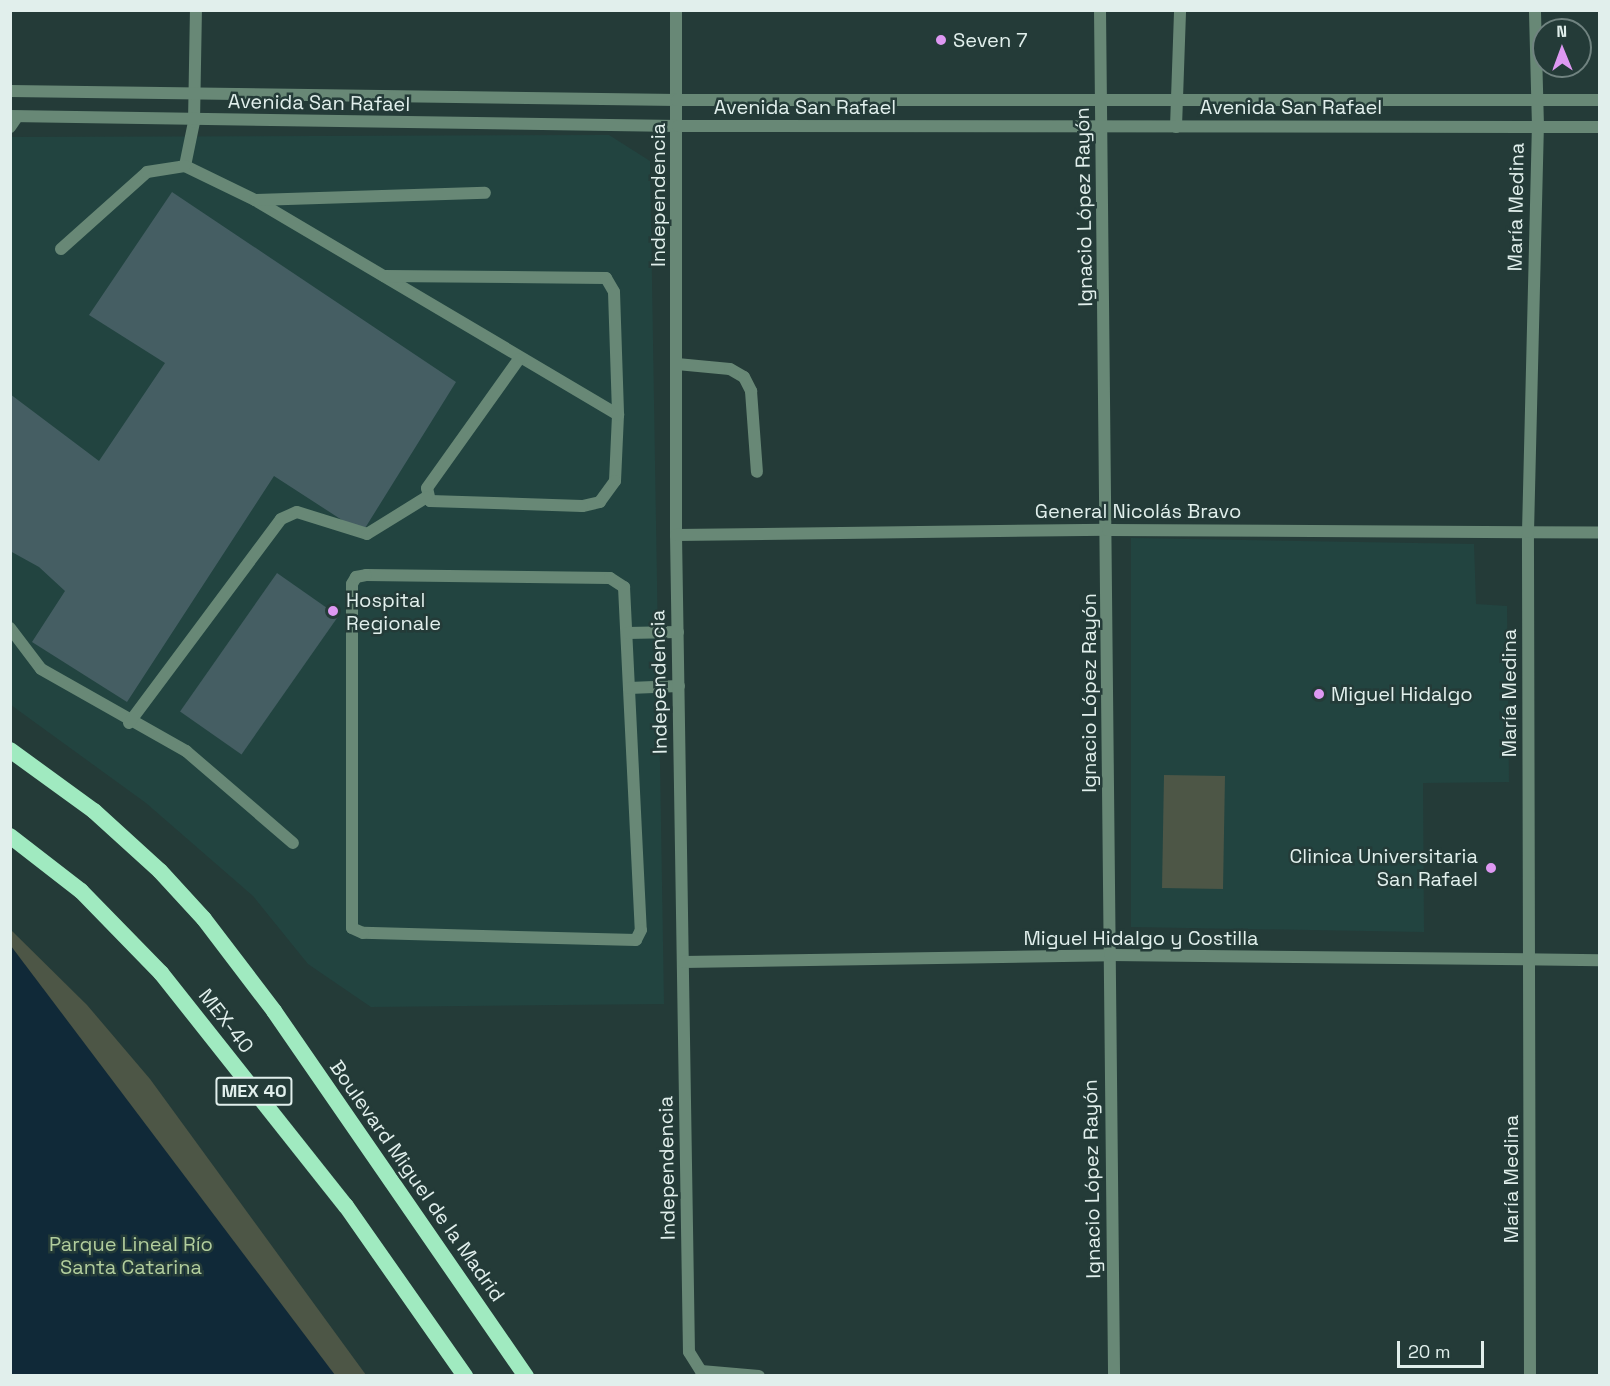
<!DOCTYPE html>
<meta charset="utf-8">
<style>
body{margin:0}
#map{position:relative;width:1610px;height:1386px;overflow:hidden;background:#243b38;font-family:"Space Grotesk",sans-serif}
div>[style]{position:absolute}
.built>*{inset:0;background:#224440}
.green>*{inset:0;background:#4d5646;transform-origin:0 0}
.water>*{inset:0;background:#102938}
.building>*{inset:0;background:#455e63;transform-origin:0 0}
.service>*{height:12px;margin:-6px;padding:0 6px;transform-origin:6px;border-radius:6px;background:#688876}
.minor>*{height:12px;margin:-6px;padding:0 6px;transform-origin:6px;border-radius:6px;background:#688876}
.tertiary>*{height:12px;margin:-6px;padding:0 6px;transform-origin:6px;border-radius:6px;background:#688876}
.trunk>*{height:16px;margin:-8px;padding:0 8px;transform-origin:8px;border-radius:8px;background:#a0eac0}
.dots>*{width:16px;height:16px;translate:-50% -50%;box-sizing:border-box;border:3px solid #243b38;border-radius:50%}
span{translate:-50% -50%;white-space:nowrap;text-align:center;line-height:1.15;-webkit-text-stroke:5px #243b38;paint-order:stroke}
.shield-label span{padding:2px 4px;background:#243b38;border:2px solid;border-radius:4px;-webkit-text-stroke-width:0}
.shield-label{font-size:18px;color:#e1efec;font-weight:700}
.poi-label{font-size:20px;color:#e1efec}
.left{translate:0 -50%;text-align:left}
.right{translate:-100% -50%;text-align:right}
.street-label{font-size:20px;color:#e1efec}
.park-label{font-size:20px;color:#b1cd9d}
.frame{position:absolute;inset:0;border:12px solid #e1efec;pointer-events:none}
.north{position:absolute;left:1532px;top:18px;width:60px;height:60px;box-sizing:border-box;background:#243b38;border:2px solid #708380;border-radius:50%;rotate:359deg;font-size:16px;font-weight:700;line-height:24px;text-align:center;color:#e1efec}
.north::after{content:'';display:block;margin:auto;width:21px;height:27px;background:#de98f2;clip-path:polygon(50% 0,100% 100%,50% 72%,0 100%)}
.scale{position:absolute;left:1397px;top:1341px;width:87px;height:27px;box-sizing:border-box;border:3px solid #e1efec;border-top:0;padding-left:8px;font-size:18px;line-height:21px;white-space:nowrap;color:#e1efec;-webkit-text-stroke:4px #243b38;paint-order:stroke}
</style>
<div id="map">
<div class="built">
<i style="clip-path:polygon(609px 135px,650px 161px,664px 1004px,371px 1007px,308px 964px,253px 896px,146px 803px,11px 705px,11px 137px)"></i>
<i style="clip-path:polygon(1131px 538px,1474px 544px,1476px 604px,1507px 606px,1509px 782px,1423px 783px,1424px 932px,1131px 927px)"></i>
</div>
<div class="green">
<i style="left:1164px;top:775px;width:61px;height:113px;rotate:1deg"></i>
<i style="clip-path:polygon(10px 929px,87px 1005px,150px 1079px,366px 1375px,11px 1375px)"></i>
</div>
<div class="water">
<i style="clip-path:polygon(10px 946px,11px 946px,335px 1375px,11px 1375px)"></i>
</div>
<div class="building">
<i style="clip-path:polygon(172px 192px,456px 382px,362px 533px,274px 476px,127px 702px,32px 642px,65px 591px,39px 567px,10px 551px,10px 394px,99px 461px,165px 363px,89px 315px)"></i>
<i style="left:277px;top:573px;width:75px;height:169px;rotate:35deg"></i>
</div>
<div class="service">
<i style="left:194px;top:122px;width:45px;rotate:101.6deg"></i>
<i style="left:185px;top:166px;width:78px;rotate:25.9deg"></i>
<i style="left:255px;top:200px;width:422px;rotate:30.6deg"></i>
<i style="left:618px;top:415px;width:66px;rotate:92.6deg"></i>
<i style="left:615px;top:481px;width:26px;rotate:126deg"></i>
<i style="left:600px;top:502px;width:18px;rotate:167deg"></i>
<i style="left:582px;top:506px;width:152px;rotate:-178.1deg"></i>
<i style="left:430px;top:501px;width:13px;rotate:-103deg"></i>
<i style="left:427px;top:488px;width:158px;rotate:-54.5deg"></i>
<i style="left:10px;top:127px;width:12px;rotate:-55deg"></i>
<i style="left:1176px;top:127px;width:117px;rotate:-88deg"></i>
<i style="left:256px;top:200px;width:229px;rotate:-1.8deg"></i>
<i style="left:61px;top:249px;width:115px;rotate:-41.8deg"></i>
<i style="left:147px;top:172px;width:38px;rotate:-9deg"></i>
<i style="left:384px;top:276px;width:222px;rotate:0.5deg"></i>
<i style="left:606px;top:278px;width:16px;rotate:60deg"></i>
<i style="left:614px;top:292px;width:123px;rotate:88.1deg"></i>
<i style="left:677px;top:364px;width:53px;rotate:5.4deg"></i>
<i style="left:730px;top:369px;width:16px;rotate:30deg"></i>
<i style="left:744px;top:377px;width:16px;rotate:63deg"></i>
<i style="left:751px;top:391px;width:81px;rotate:85.8deg"></i>
<i style="left:366px;top:575px;width:244px;rotate:0.7deg"></i>
<i style="left:610px;top:578px;width:17px;rotate:33deg"></i>
<i style="left:624px;top:587px;width:343px;rotate:87.2deg"></i>
<i style="left:641px;top:930px;width:11px;rotate:117deg"></i>
<i style="left:636px;top:940px;width:273px;rotate:-178.5deg"></i>
<i style="left:363px;top:933px;width:12px;rotate:-156deg"></i>
<i style="left:352px;top:928px;width:344px;rotate:-90deg"></i>
<i style="left:352px;top:584px;width:8px;rotate:-60deg"></i>
<i style="left:356px;top:577px;width:10px;rotate:-11deg"></i>
<i style="left:10px;top:628px;width:51px;rotate:52.9deg"></i>
<i style="left:41px;top:669px;width:167px;rotate:29.5deg"></i>
<i style="left:186px;top:751px;width:141px;rotate:40.7deg"></i>
<i style="left:627px;top:633px;width:51px;rotate:-1.1deg"></i>
<i style="left:629px;top:688px;width:50px;rotate:-2.3deg"></i>
<i style="left:129px;top:723px;width:254px;rotate:-53.3deg"></i>
<i style="left:281px;top:519px;width:17px;rotate:-24deg"></i>
<i style="left:297px;top:512px;width:73px;rotate:17.4deg"></i>
<i style="left:367px;top:534px;width:70px;rotate:-31.7deg"></i>
</div>
<div class="minor">
<i style="left:676px;top:10px;width:525px;rotate:90deg"></i>
<i style="left:676px;top:535px;width:817px;rotate:89.09deg"></i>
<i style="left:689px;top:1352px;width:22px;rotate:58deg"></i>
<i style="left:701px;top:1371px;width:58px;rotate:4.9deg"></i>
<i style="left:1100px;top:10px;width:1366px;rotate:89.41deg"></i>
<i style="left:194px;top:122px;width:112px;rotate:-89deg"></i>
<i style="left:676px;top:535px;width:432px;rotate:-0.7deg"></i>
<i style="left:1108px;top:530px;width:492px;rotate:0.3deg"></i>
<i style="left:683px;top:962px;width:427px;rotate:-0.9deg"></i>
<i style="left:1110px;top:955px;width:490px;rotate:0.6deg"></i>
<i style="left:1530px;top:1376px;width:844px;rotate:-90.14deg"></i>
<i style="left:1528px;top:532px;width:405px;rotate:-88.6deg"></i>
<i style="left:1538px;top:127px;width:117px;rotate:-91.5deg"></i>
</div>
<div class="tertiary">
<i style="left:10px;top:91px;width:667px;rotate:0.77deg"></i>
<i style="left:677px;top:100px;width:923px"></i>
<i style="left:10px;top:116px;width:668px;rotate:0.86deg"></i>
<i style="left:678px;top:126px;width:922px;rotate:0.06deg"></i>
</div>
<div class="trunk">
<i style="left:10px;top:750px;width:104px;rotate:36deg"></i>
<i style="left:94px;top:811px;width:89px;rotate:42.3deg"></i>
<i style="left:160px;top:871px;width:65px;rotate:47.5deg"></i>
<i style="left:204px;top:919px;width:116px;rotate:52.7deg"></i>
<i style="left:274px;top:1011px;width:444px;rotate:55.4deg"></i>
<i style="left:10px;top:836px;width:90px;rotate:37.8deg"></i>
<i style="left:81px;top:891px;width:115px;rotate:45.7deg"></i>
<i style="left:161px;top:973px;width:298px;rotate:51.6deg"></i>
<i style="left:346px;top:1206px;width:208px;rotate:55deg"></i>
</div>
<div class="dots">
<i style="left:941px;top:40px;background:#de98f2"></i>
<i style="left:333px;top:611px;background:#de98f2"></i>
<i style="left:1319px;top:694px;background:#de98f2"></i>
<i style="left:1491px;top:868px;background:#de98f2"></i>
</div>
<div class="shield-label">
<span style="left:254px;top:1091px">MEX 40</span>
</div>
<div class="poi-label">
<span class="left" style="left:953px;top:40px">Seven 7</span>
<span class="left" style="left:346px;top:612px">Hospital<br>Regionale</span>
<span class="left" style="left:1331px;top:694px">Miguel Hidalgo</span>
<span class="right" style="left:1478px;top:868px">Clinica Universitaria<br>San Rafael</span>
</div>
<div class="street-label">
<span style="left:319px;top:103px;rotate:1deg">Avenida San Rafael</span>
<span style="left:805px;top:107px">Avenida San Rafael</span>
<span style="left:1291px;top:107px">Avenida San Rafael</span>
<span style="left:658px;top:195px;rotate:-90deg">Independencia</span>
<span style="left:1084px;top:207px;rotate:-91deg">Ignacio López Rayón</span>
<span style="left:1516px;top:207px;rotate:-89deg">María Medina</span>
<span style="left:1138px;top:511px">General Nicolás Bravo</span>
<span style="left:659px;top:682px;rotate:-91deg">Independencia</span>
<span style="left:1089px;top:693px;rotate:-90deg">Ignacio López Rayón</span>
<span style="left:1509px;top:693px;rotate:-90deg">María Medina</span>
<span style="left:1141px;top:938px">Miguel Hidalgo y Costilla</span>
<span style="left:226px;top:1021px;rotate:52deg">MEX-40</span>
<span style="left:667px;top:1168px;rotate:-91deg">Independencia</span>
<span style="left:1092px;top:1179px;rotate:-91deg">Ignacio López Rayón</span>
<span style="left:1511px;top:1179px;rotate:-90deg">María Medina</span>
<span style="left:417px;top:1181px;rotate:55deg">Boulevard Miguel de la Madrid</span>
</div>
<div class="park-label">
<span style="left:131px;top:1256px">Parque Lineal Río<br>Santa Catarina</span>
</div>
<div class="frame"></div>
<div class="north">N</div>
<div class="scale">20 m</div>
</div>
